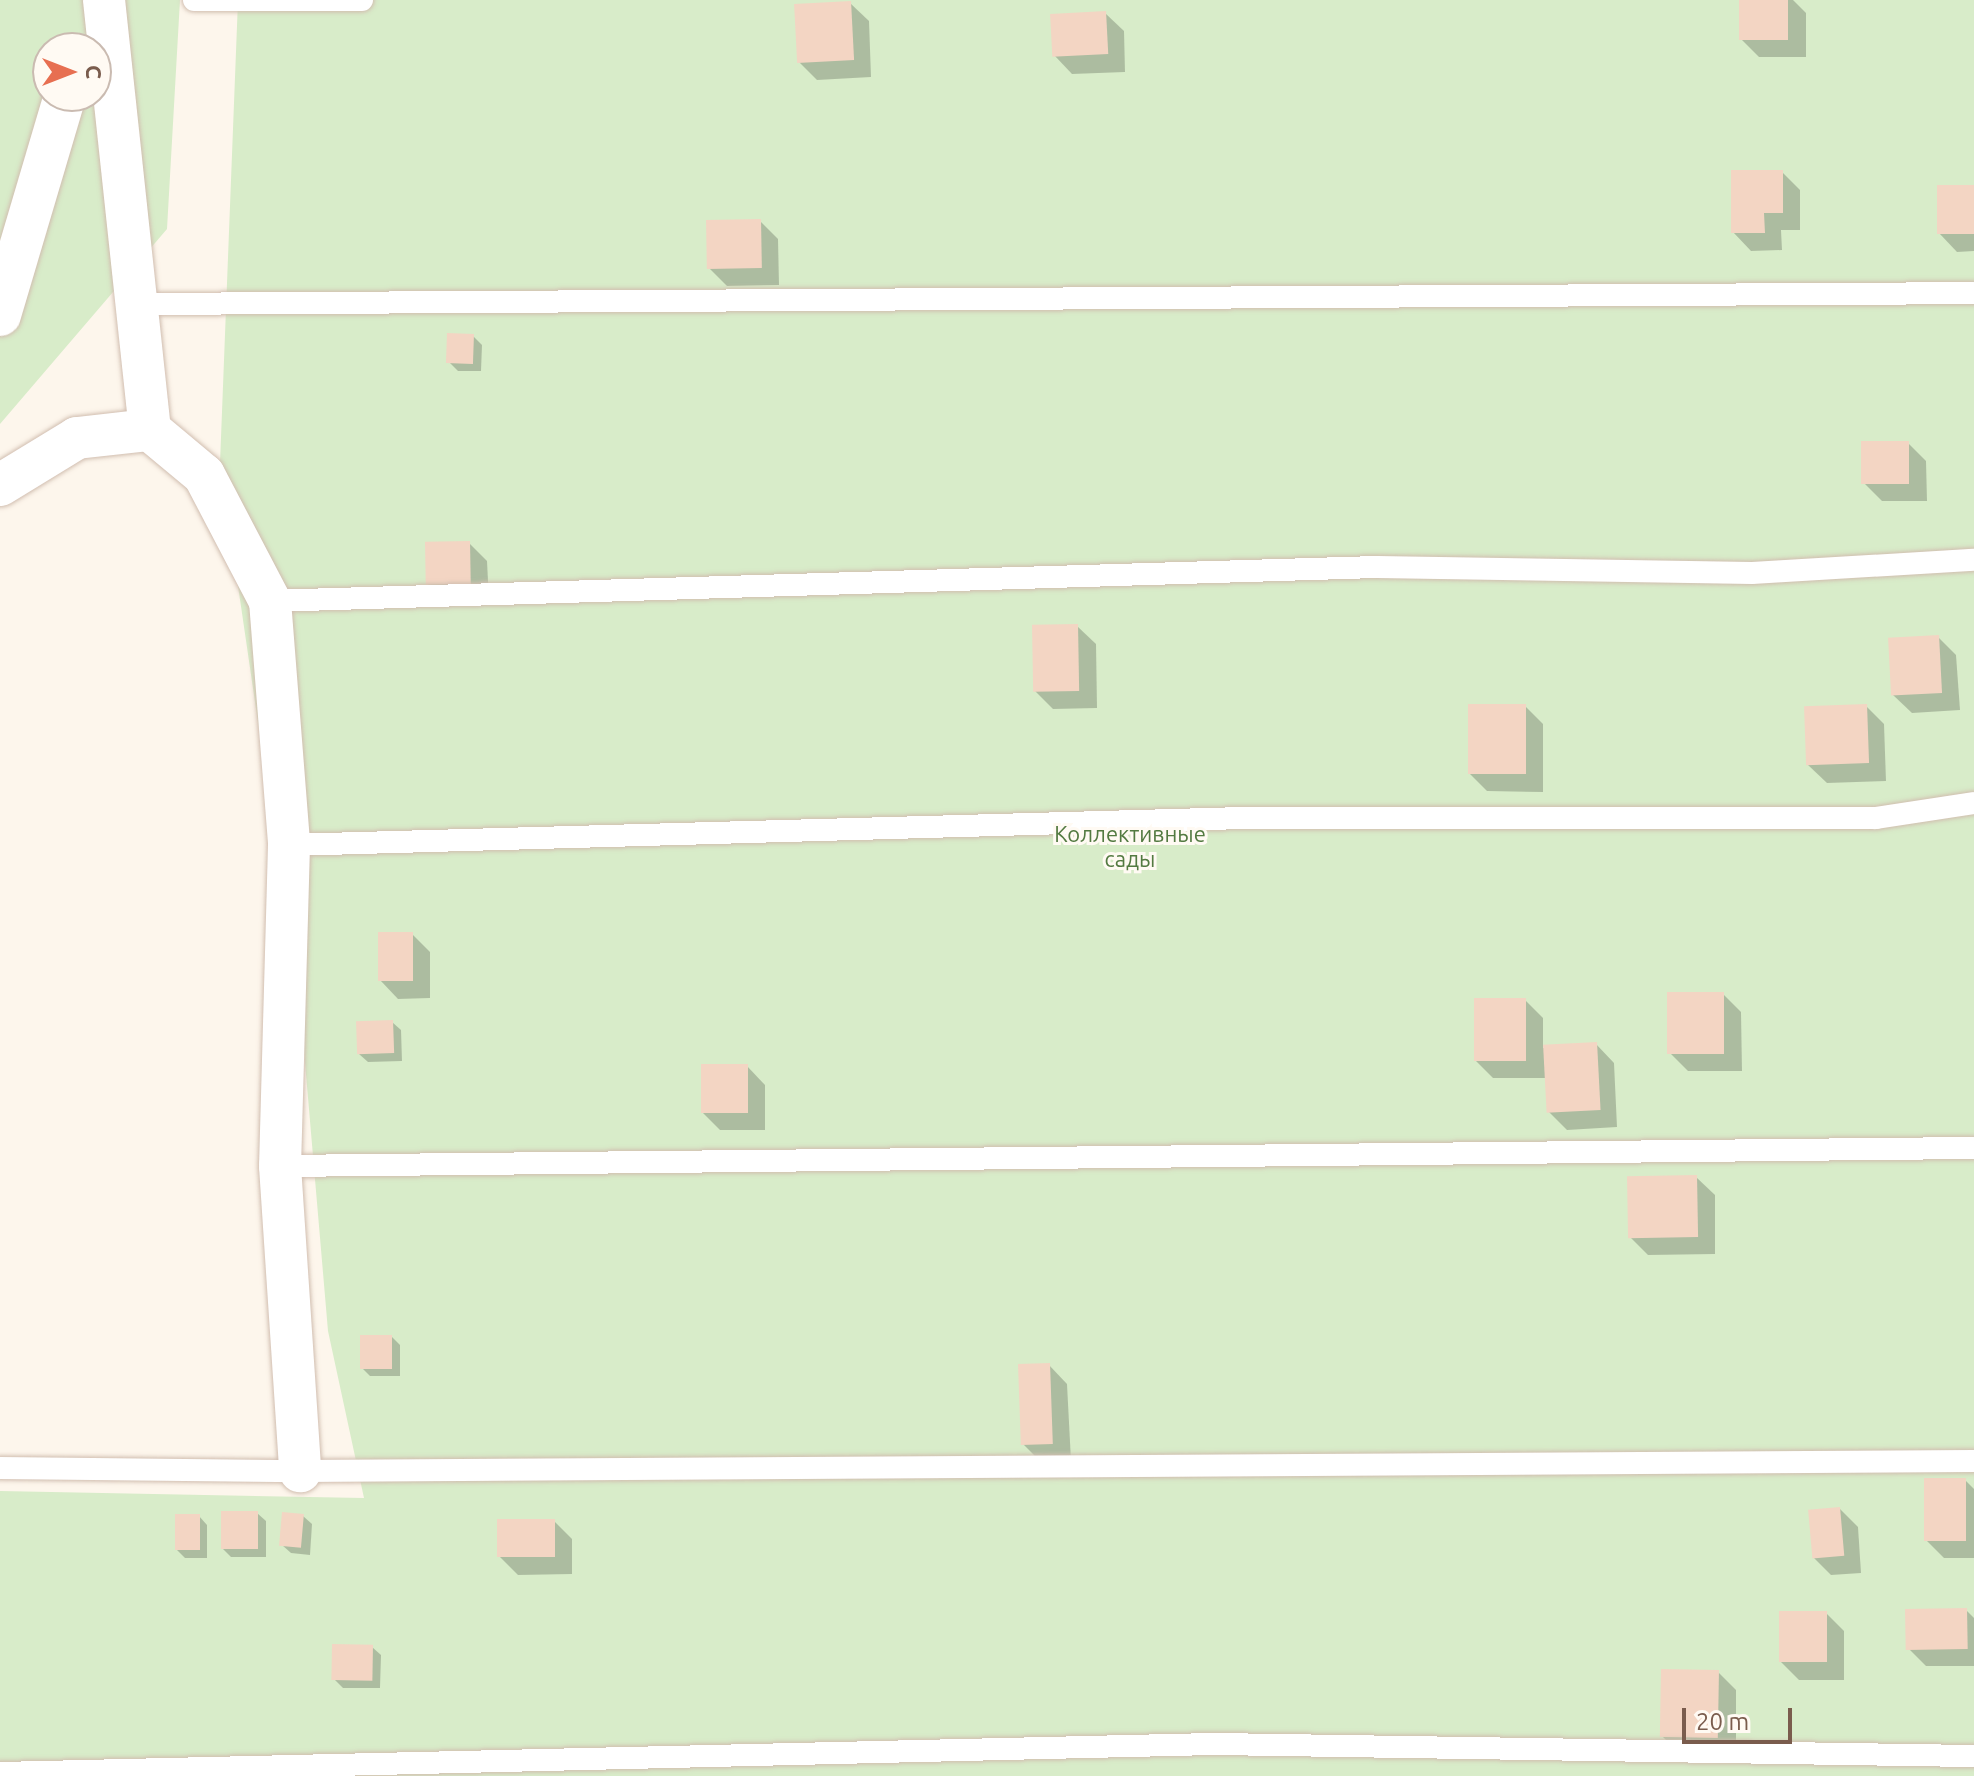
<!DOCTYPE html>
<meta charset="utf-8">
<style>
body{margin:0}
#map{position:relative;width:1974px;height:1776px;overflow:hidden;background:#fdf6ec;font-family:Ubuntu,sans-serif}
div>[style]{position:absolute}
.green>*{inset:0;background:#d8ecc9}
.shadow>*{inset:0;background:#0003}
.building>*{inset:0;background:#f3d5c3;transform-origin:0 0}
.roads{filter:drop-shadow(0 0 2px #d1beb0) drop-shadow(0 0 2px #d1beb0)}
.service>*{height:22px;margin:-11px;padding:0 11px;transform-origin:11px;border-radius:11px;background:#fff}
.minor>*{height:42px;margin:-21px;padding:0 21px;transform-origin:21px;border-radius:21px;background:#fff}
span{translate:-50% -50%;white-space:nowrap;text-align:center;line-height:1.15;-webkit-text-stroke:6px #fffaf3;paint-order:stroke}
.park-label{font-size:22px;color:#537a41}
.north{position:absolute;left:32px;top:32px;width:80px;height:80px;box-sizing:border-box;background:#fffaf3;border:2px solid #cabbb1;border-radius:50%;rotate:90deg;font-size:22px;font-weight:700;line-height:32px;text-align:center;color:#7a5c4d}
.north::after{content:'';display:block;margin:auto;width:28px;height:36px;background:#e76f51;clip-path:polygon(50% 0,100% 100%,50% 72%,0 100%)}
.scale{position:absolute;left:1682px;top:1708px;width:110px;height:36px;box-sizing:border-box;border:4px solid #7a5c4d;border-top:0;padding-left:10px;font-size:24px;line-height:28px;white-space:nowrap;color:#7a5c4d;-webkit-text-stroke:6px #fffaf3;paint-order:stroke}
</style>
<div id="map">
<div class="green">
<i style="clip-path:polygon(evenodd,0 0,180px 0,167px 229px,0 424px,0 0,48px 48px,96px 48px,96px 96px,48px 96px,48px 48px)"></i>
<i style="clip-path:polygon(238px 0,1974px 0,1974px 1776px,0 1776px,0 1491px,364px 1498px,328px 1331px,301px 1016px,220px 463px)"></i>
</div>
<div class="shadow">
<i style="clip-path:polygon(1741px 0,1793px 0,1806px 13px,1806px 57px,1759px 57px,1741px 39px)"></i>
<i style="clip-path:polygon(850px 3px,869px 21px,871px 77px,817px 80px,799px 62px)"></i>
<i style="clip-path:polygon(1105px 13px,1124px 31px,1125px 72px,1072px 74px,1054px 55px)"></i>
<i style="clip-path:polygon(1782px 172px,1800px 190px,1800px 230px,1781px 230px,1782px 250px,1751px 251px,1733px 232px)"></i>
<i style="clip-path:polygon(1974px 187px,1974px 251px,1957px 252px,1939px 233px)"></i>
<i style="clip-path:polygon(760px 221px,778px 239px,779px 285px,727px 286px,709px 268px)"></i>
<i style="clip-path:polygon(473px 336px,482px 345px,481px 371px,458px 371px,449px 362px)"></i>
<i style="clip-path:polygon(1908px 443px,1926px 461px,1927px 501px,1882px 501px,1864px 483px)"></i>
<i style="clip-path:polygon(469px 543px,487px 561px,489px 601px,447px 603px,428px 584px)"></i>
<i style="clip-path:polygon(1077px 626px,1096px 644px,1097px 708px,1053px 709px,1035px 691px)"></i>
<i style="clip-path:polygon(1938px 637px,1956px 655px,1960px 710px,1912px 713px,1893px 695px)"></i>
<i style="clip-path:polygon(1525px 706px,1543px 724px,1543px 792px,1487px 791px,1469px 773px)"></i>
<i style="clip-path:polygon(1866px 706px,1884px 724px,1886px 781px,1827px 783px,1808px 765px)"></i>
<i style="clip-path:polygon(412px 934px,430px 952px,430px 998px,398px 999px,380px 980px)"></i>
<i style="clip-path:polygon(1723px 994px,1741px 1012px,1742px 1071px,1688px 1071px,1670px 1053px)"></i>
<i style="clip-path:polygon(1525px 1000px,1543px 1018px,1543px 1048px,1596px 1044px,1614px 1063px,1617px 1127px,1567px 1130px,1549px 1112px,1547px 1078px,1493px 1078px,1475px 1060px)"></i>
<i style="clip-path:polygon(392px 1022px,401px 1030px,402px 1061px,368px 1062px,359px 1054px)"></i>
<i style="clip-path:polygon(747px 1066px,765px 1085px,765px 1130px,720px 1130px,702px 1112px)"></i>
<i style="clip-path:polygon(1696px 1177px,1715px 1195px,1715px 1254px,1648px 1255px,1630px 1237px)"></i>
<i style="clip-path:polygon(392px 1337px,400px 1345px,400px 1376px,370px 1376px,362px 1368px)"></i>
<i style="clip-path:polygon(1049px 1365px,1067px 1384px,1071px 1461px,1041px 1462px,1023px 1444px)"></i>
<i style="clip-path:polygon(1965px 1480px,1974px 1489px,1974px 1558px,1944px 1558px,1926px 1540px)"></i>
<i style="clip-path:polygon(1840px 1509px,1858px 1527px,1861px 1573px,1831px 1575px,1813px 1557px)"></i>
<i style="clip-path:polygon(257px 1513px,266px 1521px,266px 1557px,231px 1557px,223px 1549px)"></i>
<i style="clip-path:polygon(199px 1516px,207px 1525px,207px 1558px,185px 1558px,177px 1550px)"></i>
<i style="clip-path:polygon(303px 1516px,312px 1524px,310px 1555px,291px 1553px,282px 1545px)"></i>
<i style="clip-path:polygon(554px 1521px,572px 1539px,572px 1574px,518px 1575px,499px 1556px)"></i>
<i style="clip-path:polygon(1966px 1610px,1974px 1618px,1974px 1666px,1926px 1666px,1908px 1648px)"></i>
<i style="clip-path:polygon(1826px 1613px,1844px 1631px,1844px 1680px,1799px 1680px,1781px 1662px)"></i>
<i style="clip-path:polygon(372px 1647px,381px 1655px,380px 1688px,343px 1688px,334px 1679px)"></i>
<i style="clip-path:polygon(1718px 1672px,1736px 1690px,1736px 1754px,1680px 1754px,1662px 1736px)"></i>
</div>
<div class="building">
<i style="left:1739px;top:0;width:49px;height:40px"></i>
<i style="left:851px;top:1px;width:59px;height:57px;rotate:87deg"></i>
<i style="left:1106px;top:11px;width:43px;height:56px;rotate:87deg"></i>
<i style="clip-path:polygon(1731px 170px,1783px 170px,1783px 213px,1764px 213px,1765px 233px,1731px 233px)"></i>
<i style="left:1937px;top:185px;width:37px;height:49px"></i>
<i style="left:761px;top:219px;width:49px;height:55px;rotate:89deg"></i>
<i style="left:447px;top:333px;width:27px;height:30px;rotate:2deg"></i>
<i style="left:1861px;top:441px;width:48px;height:43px"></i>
<i style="left:470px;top:541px;width:43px;height:45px;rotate:89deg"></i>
<i style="left:1078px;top:624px;width:67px;height:46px;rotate:89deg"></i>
<i style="left:1939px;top:635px;width:58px;height:51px;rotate:87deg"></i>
<i style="left:1468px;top:704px;width:58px;height:70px"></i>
<i style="left:1867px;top:704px;width:59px;height:63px;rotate:88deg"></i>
<i style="left:378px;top:932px;width:35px;height:49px"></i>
<i style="left:1667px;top:992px;width:57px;height:62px"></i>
<i style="left:1474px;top:998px;width:52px;height:63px"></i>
<i style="left:393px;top:1020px;width:33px;height:37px;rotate:88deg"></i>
<i style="left:1597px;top:1042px;width:68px;height:54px;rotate:87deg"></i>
<i style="left:701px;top:1064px;width:47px;height:49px"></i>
<i style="left:1697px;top:1175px;width:62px;height:70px;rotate:89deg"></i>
<i style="left:360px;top:1335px;width:32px;height:34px"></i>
<i style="left:1050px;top:1363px;width:81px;height:32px;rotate:88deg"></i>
<i style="left:1924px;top:1478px;width:42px;height:63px"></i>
<i style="left:1840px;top:1507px;width:49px;height:32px;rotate:85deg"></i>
<i style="left:221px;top:1511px;width:37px;height:38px"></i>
<i style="left:282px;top:1512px;width:22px;height:34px;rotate:5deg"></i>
<i style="left:175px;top:1514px;width:25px;height:36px"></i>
<i style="left:497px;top:1519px;width:58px;height:38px"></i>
<i style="left:1967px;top:1608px;width:41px;height:62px;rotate:89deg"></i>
<i style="left:1779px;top:1611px;width:48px;height:51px"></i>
<i style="left:332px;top:1644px;width:41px;height:36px;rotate:1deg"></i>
<i style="left:1661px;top:1669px;width:58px;height:68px;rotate:1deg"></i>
</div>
<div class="roads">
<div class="service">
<i style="left:194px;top:0;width:168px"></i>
<i style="left:137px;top:304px;width:1837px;rotate:-0.34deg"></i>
<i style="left:270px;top:601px;width:1108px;rotate:-1.76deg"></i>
<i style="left:1377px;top:567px;width:375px;rotate:0.9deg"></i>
<i style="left:1752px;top:573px;width:222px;rotate:-3.4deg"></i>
<i style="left:289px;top:845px;width:957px;rotate:-1.62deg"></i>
<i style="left:1246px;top:818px;width:630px"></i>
<i style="left:1876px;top:818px;width:99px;rotate:-8.7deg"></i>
<i style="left:280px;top:1166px;width:1694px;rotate:-0.61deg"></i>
<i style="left:0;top:1468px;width:300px;rotate:0.6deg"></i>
<i style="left:300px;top:1471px;width:1674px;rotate:-0.34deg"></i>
<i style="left:0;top:1773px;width:1216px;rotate:-1.37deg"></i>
<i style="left:1216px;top:1744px;width:758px;rotate:0.91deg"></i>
</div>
<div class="minor">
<i style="left:104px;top:0;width:432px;rotate:83.9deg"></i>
<i style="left:150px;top:430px;width:70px;rotate:39.8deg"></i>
<i style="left:204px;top:475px;width:142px;rotate:62.4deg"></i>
<i style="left:270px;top:601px;width:245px;rotate:85.5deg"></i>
<i style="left:289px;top:845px;width:321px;rotate:91.6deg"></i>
<i style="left:280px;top:1166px;width:306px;rotate:86.2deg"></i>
<i style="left:0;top:315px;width:228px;rotate:-73.5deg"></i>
<i style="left:0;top:485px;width:90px;rotate:-31.4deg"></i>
<i style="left:77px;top:438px;width:73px;rotate:-6.3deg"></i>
</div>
</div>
<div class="park-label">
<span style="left:1130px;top:846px">Коллективные<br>сады</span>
</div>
<div class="north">С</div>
<div class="scale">20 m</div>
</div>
